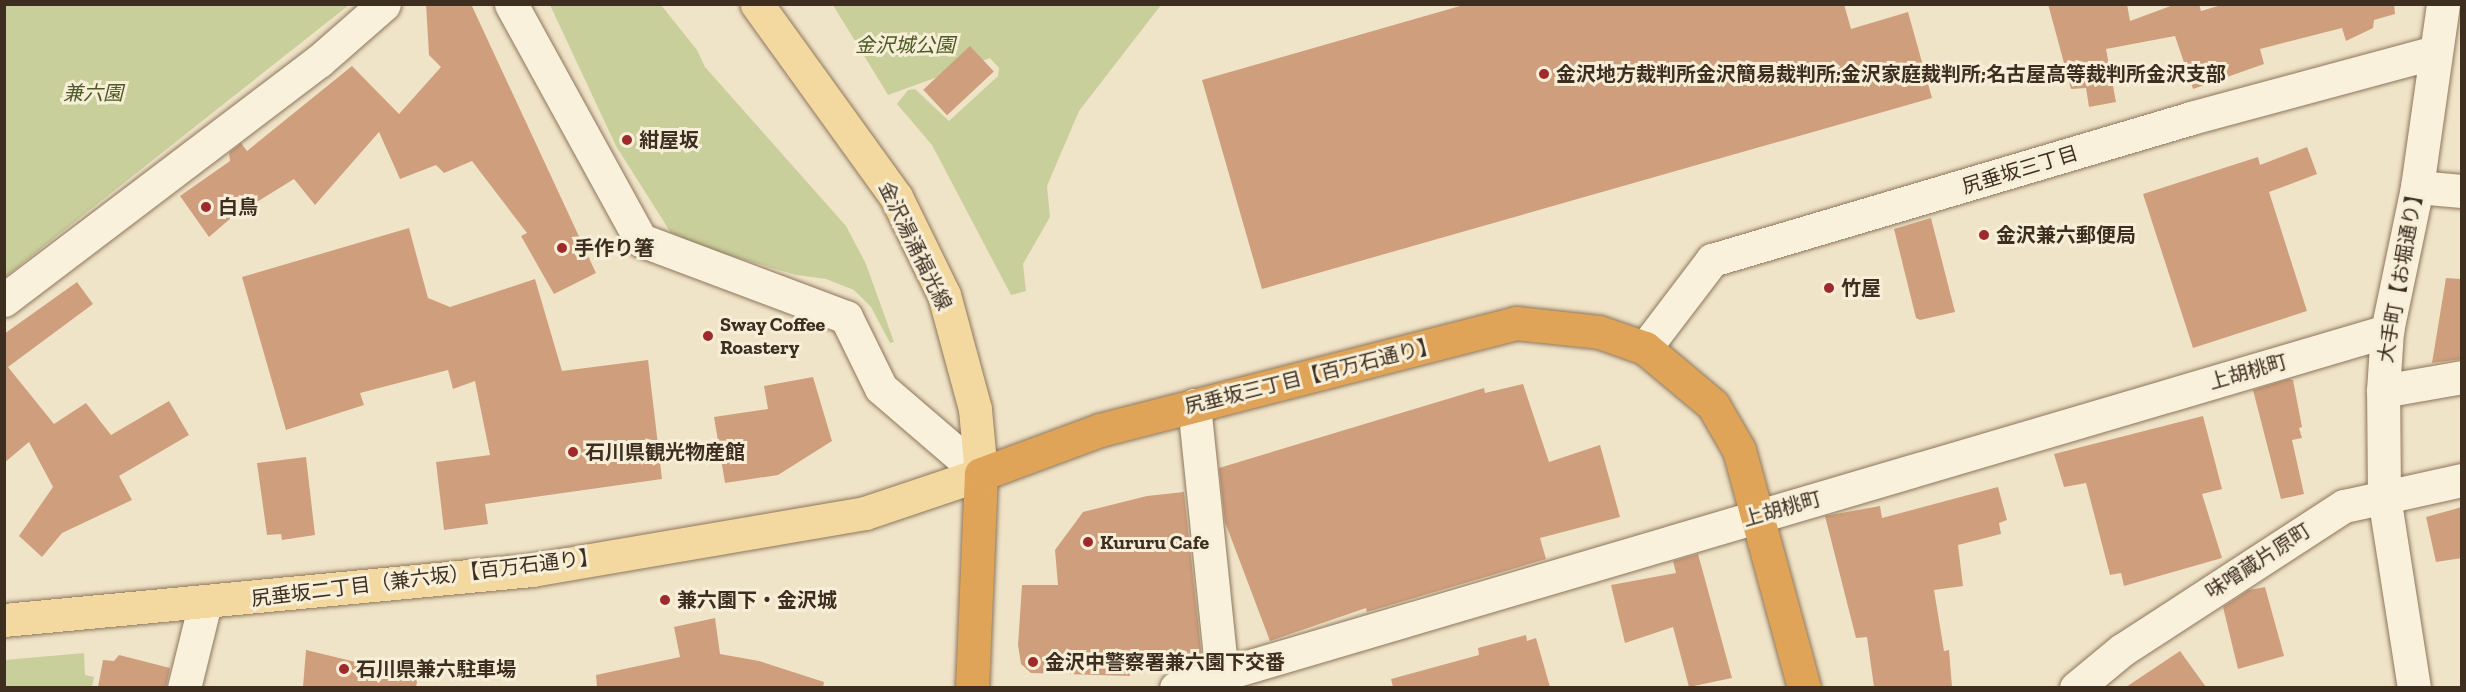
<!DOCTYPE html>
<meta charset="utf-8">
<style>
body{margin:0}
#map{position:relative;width:2466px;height:692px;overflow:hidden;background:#f0e4c8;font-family:"Zilla Slab","Noto Sans JP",serif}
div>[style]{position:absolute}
.green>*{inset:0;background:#c9cf9b}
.building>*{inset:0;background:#cf9f7d;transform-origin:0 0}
.roads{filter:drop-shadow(0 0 2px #8d765c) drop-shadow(0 0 2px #8d765c)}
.minor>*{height:33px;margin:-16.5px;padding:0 16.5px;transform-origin:16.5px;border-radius:16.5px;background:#faf1dc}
.major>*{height:33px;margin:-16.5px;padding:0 16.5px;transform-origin:16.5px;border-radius:16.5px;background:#f3d9a0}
.highway>*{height:33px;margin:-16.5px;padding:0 16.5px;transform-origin:16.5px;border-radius:16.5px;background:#e0a458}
.dots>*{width:16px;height:16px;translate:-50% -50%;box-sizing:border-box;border:3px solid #f7eed8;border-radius:50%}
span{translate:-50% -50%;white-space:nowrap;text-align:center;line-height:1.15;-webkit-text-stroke:6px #f7eed8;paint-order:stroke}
.park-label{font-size:20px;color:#4d5a26;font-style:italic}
.poi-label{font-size:20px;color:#3d2e20;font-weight:700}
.left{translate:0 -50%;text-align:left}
.street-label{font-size:20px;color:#3d2e20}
.frame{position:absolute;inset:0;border:6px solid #3d2e20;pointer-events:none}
</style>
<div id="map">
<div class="green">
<i style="clip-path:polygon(5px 4px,349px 4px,349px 5px,5px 277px)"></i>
<i style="clip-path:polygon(550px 5px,661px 5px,697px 50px,705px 67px,846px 226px,866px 264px,894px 342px,890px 343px,871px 307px,854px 290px,826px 279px,796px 275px,712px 250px,671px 233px,616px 146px)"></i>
<i style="clip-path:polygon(833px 5px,1161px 5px,1079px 111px,1047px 186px,1050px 217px,1023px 264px,1026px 291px,1011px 295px,932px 145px,897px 104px,908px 90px,915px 89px,949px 121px,998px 76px,999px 68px,990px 58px,888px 95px)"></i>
<i style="clip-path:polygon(84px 653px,85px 675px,94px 677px,92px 687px,5px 687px,5px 660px)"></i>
</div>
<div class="building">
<i style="clip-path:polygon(426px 4px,471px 4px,596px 273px,554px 294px,521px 236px,527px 233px,472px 161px,444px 173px,436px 165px,400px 179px,379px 132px,315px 205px,294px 179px,231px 218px,209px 237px,180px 196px,230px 161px,229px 153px,241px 143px,247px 151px,352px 66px,399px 114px,441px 67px,429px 55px)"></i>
<i style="clip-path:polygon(1467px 4px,1844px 4px,1851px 29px,1908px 12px,1932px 98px,1262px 289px,1202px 80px)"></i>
<i style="clip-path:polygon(2048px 4px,2127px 4px,2130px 21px,2176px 4px,2199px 4px,2201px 11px,2225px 4px,2394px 4px,2395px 14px,2374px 20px,2373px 28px,2346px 41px,2342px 28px,2260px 49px,2264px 64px,2193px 89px,2175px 36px,2106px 49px,2116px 102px,2089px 107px,2086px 88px,2071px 89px)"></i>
<i style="left:970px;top:46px;width:35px;height:64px;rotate:47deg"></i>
<i style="clip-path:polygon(2307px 147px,2317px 174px,2269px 192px,2307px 311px,2193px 348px,2143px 194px,2258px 157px,2260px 165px)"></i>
<i style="clip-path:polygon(1931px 218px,1955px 312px,1920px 320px,1916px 318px,1894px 229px)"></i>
<i style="clip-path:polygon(409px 228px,428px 298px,450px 307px,535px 279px,562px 371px,648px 360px,662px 479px,485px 504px,488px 524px,444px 530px,436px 462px,490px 455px,475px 381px,453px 389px,448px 370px,360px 393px,364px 405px,286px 430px,242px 277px)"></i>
<i style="clip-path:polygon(2446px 278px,2462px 279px,2462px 359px,2432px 363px)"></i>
<i style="clip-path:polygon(77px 282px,93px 304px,8px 367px,54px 424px,86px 403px,111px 435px,169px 401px,189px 435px,119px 476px,132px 500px,62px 533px,42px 557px,19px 536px,53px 487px,29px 442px,4px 463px,4px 334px)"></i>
<i style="clip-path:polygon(813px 377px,832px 441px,778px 475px,725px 483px,714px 417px,768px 409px,764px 386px)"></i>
<i style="clip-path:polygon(2289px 379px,2293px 380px,2302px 427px,2299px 428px,2302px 438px,2292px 440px,2304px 494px,2281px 499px,2253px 390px)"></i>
<i style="clip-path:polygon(1523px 384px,1549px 462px,1600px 445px,1620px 517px,1540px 538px,1546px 559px,1367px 612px,1366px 608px,1270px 641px,1225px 522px,1219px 468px,1484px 388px,1485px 393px)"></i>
<i style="clip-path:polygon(2203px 416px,2222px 489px,2202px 494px,2222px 558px,2124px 586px,2121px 573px,2110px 575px,2086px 483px,2064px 487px,2054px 454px)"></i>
<i style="clip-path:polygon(306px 457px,315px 535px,282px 540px,281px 534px,267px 535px,257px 463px)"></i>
<i style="clip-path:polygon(1998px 487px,2007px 520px,1999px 523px,2001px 534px,1958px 545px,1963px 586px,1934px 590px,1944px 651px,1949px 650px,1952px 687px,1874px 687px,1867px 637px,1856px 638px,1825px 516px,1880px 506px,1882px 518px)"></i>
<i style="clip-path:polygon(1184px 492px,1202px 659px,1130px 668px,1130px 676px,1031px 673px,1021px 664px,1018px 645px,1022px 585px,1058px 585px,1055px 550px,1083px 512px,1147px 496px)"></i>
<i style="clip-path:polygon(2462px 507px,2462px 558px,2436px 562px,2426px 517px)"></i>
<i style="clip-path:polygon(1698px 554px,1732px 678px,1689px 687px,1673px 627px,1625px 643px,1611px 585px,1676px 573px,1673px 561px)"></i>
<i style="clip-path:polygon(2265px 587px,2284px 656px,2238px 669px,2223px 607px,2249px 590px)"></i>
<i style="clip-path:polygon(715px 618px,720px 654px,759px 661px,824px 682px,823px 687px,597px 687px,596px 675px,680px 657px,674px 627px)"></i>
<i style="clip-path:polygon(1526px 635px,1527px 641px,1536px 638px,1550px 687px,1393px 687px,1391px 679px,1479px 655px,1478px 648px)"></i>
<i style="clip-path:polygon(306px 650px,418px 677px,416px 687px,303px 687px)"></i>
<i style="clip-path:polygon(2180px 651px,2206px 687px,2126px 687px)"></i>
<i style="clip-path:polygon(119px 655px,170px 668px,166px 687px,98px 687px,103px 660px,114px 661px)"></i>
</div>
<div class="roads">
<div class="minor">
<i style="left:511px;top:4px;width:269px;rotate:61.2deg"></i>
<i style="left:641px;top:240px;width:219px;rotate:20.6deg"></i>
<i style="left:846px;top:317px;width:79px;rotate:63.8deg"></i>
<i style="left:881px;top:388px;width:132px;rotate:40.7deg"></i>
<i style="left:2417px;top:187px;width:45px;rotate:5.1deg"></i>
<i style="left:4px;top:300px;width:395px;rotate:-37.2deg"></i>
<i style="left:319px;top:61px;width:86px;rotate:-41.2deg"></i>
<i style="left:1645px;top:348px;width:111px;rotate:-52.7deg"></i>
<i style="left:1712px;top:260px;width:500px;rotate:-16.5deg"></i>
<i style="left:2191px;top:118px;width:253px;rotate:-15.1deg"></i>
<i style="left:2383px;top:391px;width:80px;rotate:-10deg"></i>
<i style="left:1194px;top:405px;width:270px;rotate:84.1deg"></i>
<i style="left:184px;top:688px;width:88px;rotate:-76.1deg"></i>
<i style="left:1176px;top:688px;width:1263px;rotate:-16.43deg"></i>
<i style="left:2076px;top:688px;width:60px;rotate:-39.6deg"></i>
<i style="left:2122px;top:650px;width:265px;rotate:-33deg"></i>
<i style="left:2344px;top:506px;width:121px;rotate:-12.4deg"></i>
<i style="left:2414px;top:688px;width:194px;rotate:-98.9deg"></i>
<i style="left:2384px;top:496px;width:105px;rotate:-90.5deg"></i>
<i style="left:2383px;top:391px;width:60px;rotate:-86.2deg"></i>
<i style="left:2387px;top:331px;width:147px;rotate:-78.2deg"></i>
<i style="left:2417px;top:187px;width:185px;rotate:-81.9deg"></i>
</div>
<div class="major">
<i style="left:4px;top:620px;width:530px;rotate:-5.41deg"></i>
<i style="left:532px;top:570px;width:338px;rotate:-9.7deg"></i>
<i style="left:865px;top:513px;width:122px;rotate:-18.6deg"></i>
<i style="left:981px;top:474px;width:65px;rotate:-95.3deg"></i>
<i style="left:975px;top:409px;width:118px;rotate:-105.2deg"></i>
<i style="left:944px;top:295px;width:109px;rotate:-116.1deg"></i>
<i style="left:896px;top:197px;width:238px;rotate:-125.8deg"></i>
</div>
<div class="highway">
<i style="left:972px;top:688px;width:214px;rotate:-87.6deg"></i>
<i style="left:981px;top:474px;width:127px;rotate:-20.3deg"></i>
<i style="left:1100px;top:430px;width:430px;rotate:-14.4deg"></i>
<i style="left:1516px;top:323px;width:83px;rotate:6.2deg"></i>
<i style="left:1599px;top:332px;width:49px;rotate:19.2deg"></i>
<i style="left:1645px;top:348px;width:89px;rotate:40deg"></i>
<i style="left:1713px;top:405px;width:52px;rotate:60deg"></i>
<i style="left:1739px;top:450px;width:247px;rotate:74.7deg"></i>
</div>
</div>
<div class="dots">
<i style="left:1544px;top:74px;background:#9e2a2b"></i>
<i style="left:627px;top:140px;background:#9e2a2b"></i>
<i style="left:206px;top:207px;background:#9e2a2b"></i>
<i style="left:1984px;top:235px;background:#9e2a2b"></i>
<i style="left:562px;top:248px;background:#9e2a2b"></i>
<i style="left:1829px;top:288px;background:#9e2a2b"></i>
<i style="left:708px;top:336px;background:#9e2a2b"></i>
<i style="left:573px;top:452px;background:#9e2a2b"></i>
<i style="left:1088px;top:542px;background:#9e2a2b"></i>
<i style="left:665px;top:600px;background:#9e2a2b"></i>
<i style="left:1033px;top:662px;background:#9e2a2b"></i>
<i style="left:344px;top:669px;background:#9e2a2b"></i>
</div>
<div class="park-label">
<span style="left:905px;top:45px">金沢城公園</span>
<span style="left:93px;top:93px">兼六園</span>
</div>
<div class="poi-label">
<span class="left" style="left:1556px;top:74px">金沢地方裁判所金沢簡易裁判所;金沢家庭裁判所;名古屋高等裁判所金沢支部</span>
<span class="left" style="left:639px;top:140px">紺屋坂</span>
<span class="left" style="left:218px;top:207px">白鳥</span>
<span class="left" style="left:1996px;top:235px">金沢兼六郵便局</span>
<span class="left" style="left:574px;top:248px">手作り箸</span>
<span class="left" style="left:1841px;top:288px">竹屋</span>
<span class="left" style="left:720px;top:336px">Sway Coffee<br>Roastery</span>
<span class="left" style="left:585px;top:452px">石川県観光物産館</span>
<span class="left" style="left:1100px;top:542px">Kururu Cafe</span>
<span class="left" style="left:677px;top:600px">兼六園下・金沢城</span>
<span class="left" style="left:1045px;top:662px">金沢中警察署兼六園下交番</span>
<span class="left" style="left:356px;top:669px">石川県兼六駐車場</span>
</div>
<div class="street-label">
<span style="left:2020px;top:170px;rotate:-17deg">尻垂坂三丁目</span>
<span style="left:915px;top:246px;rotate:64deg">金沢湯涌福光線</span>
<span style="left:2401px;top:274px;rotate:-80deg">大手町【お堀通り】</span>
<span style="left:2248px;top:372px;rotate:-16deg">上胡桃町</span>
<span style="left:1311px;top:376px;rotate:-14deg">尻垂坂三丁目【百万石通り】</span>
<span style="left:1782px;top:509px;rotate:-16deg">上胡桃町</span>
<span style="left:2258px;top:561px;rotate:-33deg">味噌蔵片原町</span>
<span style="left:425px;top:578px;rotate:-7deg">尻垂坂二丁目（兼六坂）【百万石通り】</span>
</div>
<div class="frame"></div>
</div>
